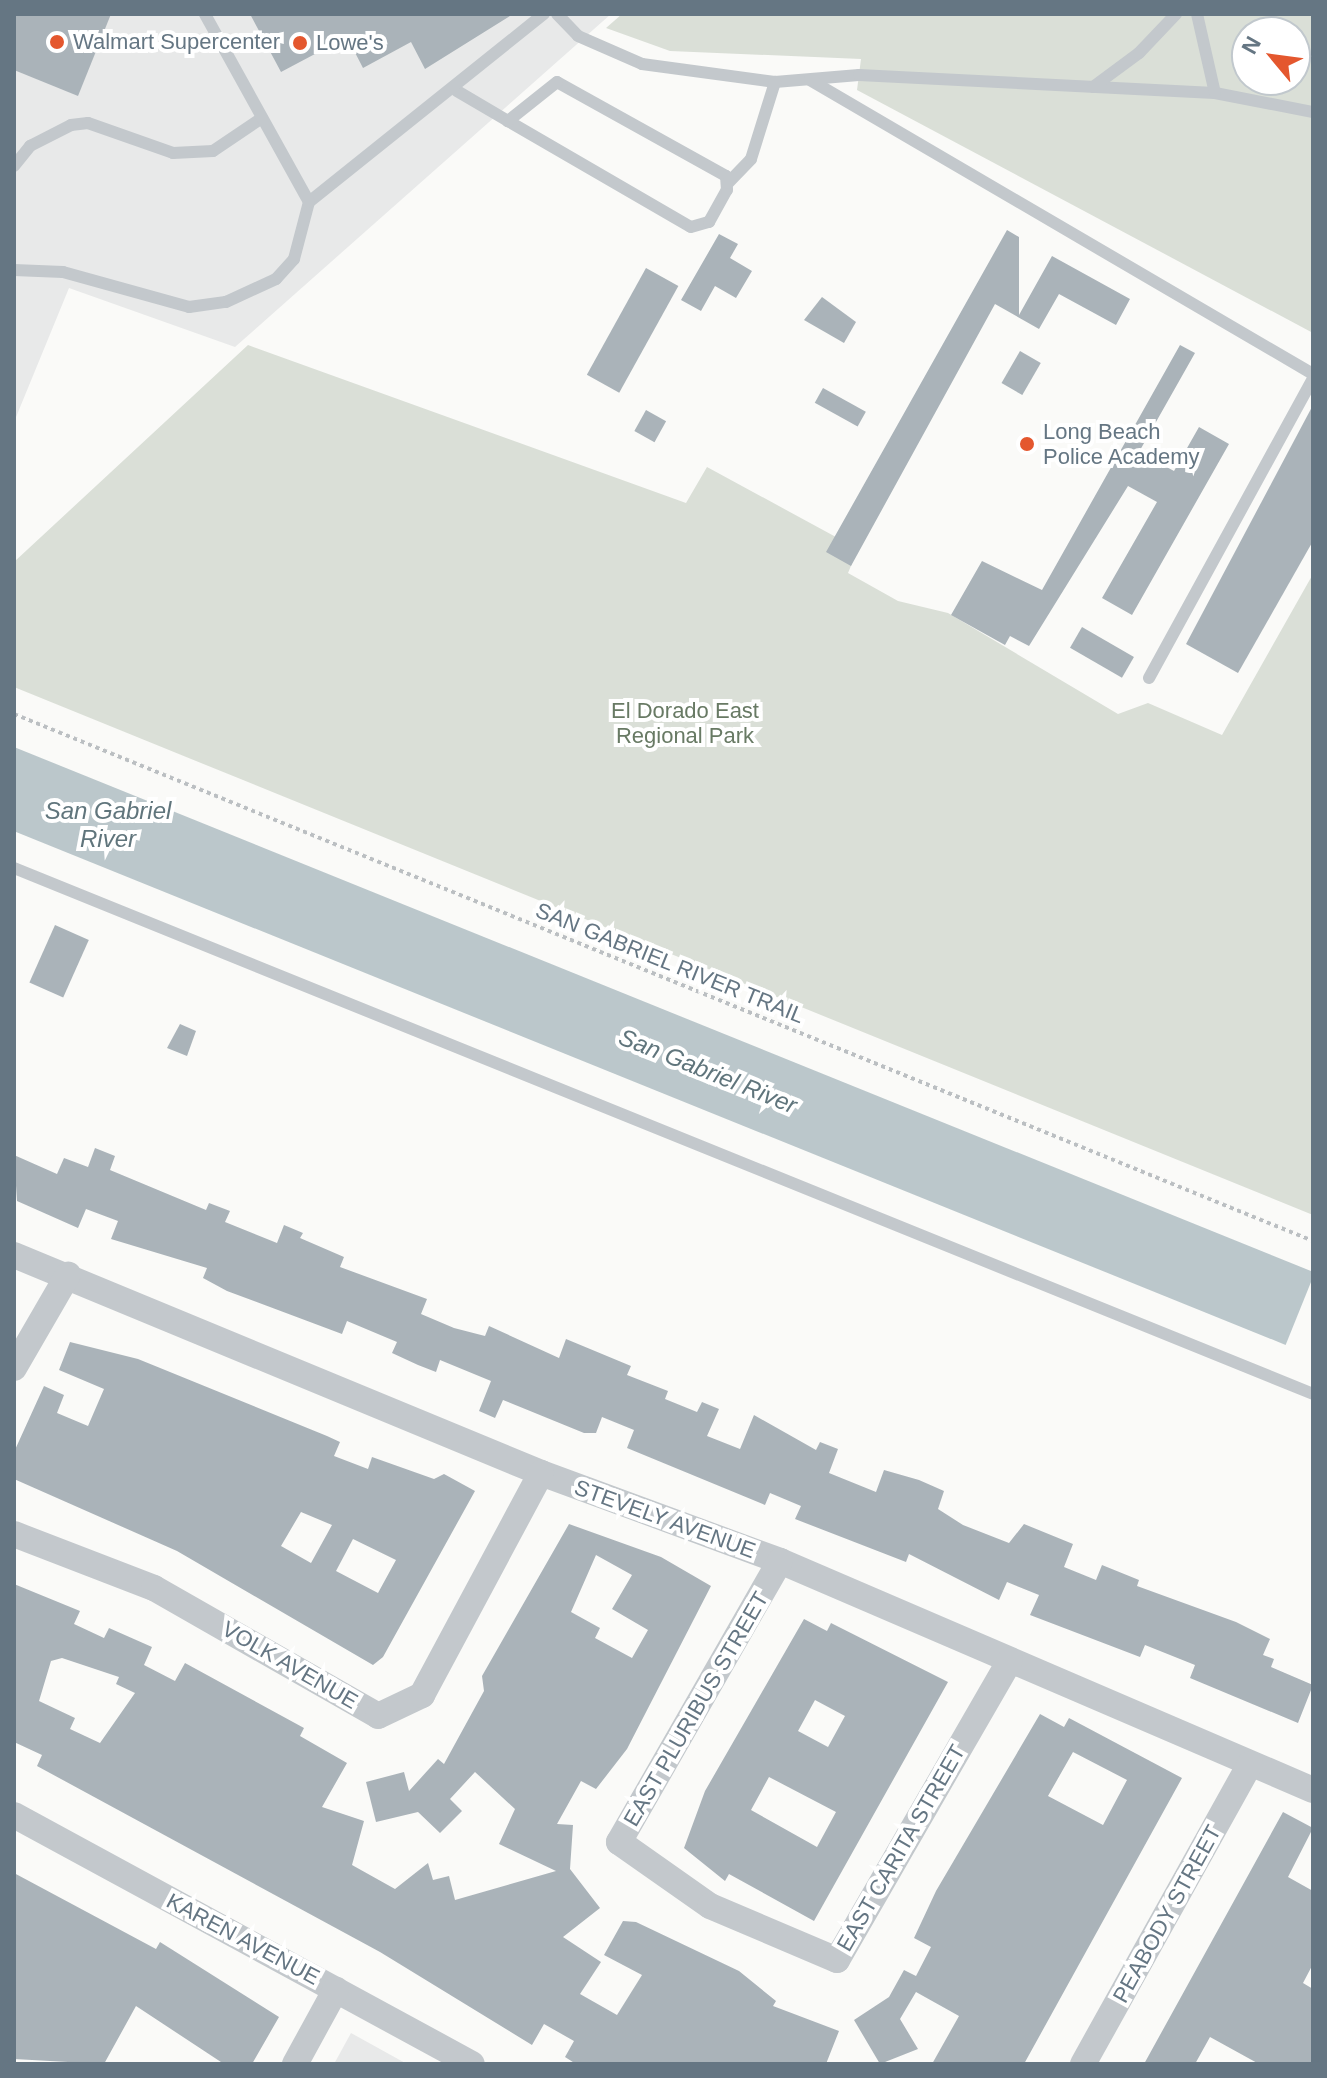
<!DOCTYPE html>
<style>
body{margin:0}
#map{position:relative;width:1327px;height:2078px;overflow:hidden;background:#fafaf8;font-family:Helvetica,sans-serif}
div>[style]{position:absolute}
.built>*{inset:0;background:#e8e9e9}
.green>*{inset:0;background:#dadfd7}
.water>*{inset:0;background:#bbc7cb;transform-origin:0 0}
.building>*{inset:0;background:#aab3b9;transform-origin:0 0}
.path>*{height:4px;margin-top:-2px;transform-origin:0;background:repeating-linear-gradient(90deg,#bbbfc2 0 4px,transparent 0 8px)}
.service>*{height:12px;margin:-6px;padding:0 6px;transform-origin:6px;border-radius:6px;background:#c3c8cc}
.minor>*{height:26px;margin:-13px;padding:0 13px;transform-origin:13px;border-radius:13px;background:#c3c8cc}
.dots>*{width:22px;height:22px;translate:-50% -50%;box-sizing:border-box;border:4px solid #fff;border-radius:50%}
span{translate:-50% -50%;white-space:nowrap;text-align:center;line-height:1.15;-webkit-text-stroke:8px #fff;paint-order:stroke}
.poi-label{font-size:22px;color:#657683}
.left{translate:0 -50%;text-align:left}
.park-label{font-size:22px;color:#687a64}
.street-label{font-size:22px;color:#657683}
.water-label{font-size:24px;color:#60757c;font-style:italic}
.frame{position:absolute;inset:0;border:16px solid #657683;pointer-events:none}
.north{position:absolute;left:1231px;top:16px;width:80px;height:80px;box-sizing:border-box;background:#fff;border:2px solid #c1c8cd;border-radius:50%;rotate:299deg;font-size:22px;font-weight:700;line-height:32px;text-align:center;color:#657683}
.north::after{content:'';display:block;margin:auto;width:28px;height:36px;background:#e4572e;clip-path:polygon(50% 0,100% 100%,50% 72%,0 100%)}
</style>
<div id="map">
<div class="built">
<i style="clip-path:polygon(14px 14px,611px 14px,235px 347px,69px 288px,14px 422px)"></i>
<i style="clip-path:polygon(351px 2033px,407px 2064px,334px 2064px)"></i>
</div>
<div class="green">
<i style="clip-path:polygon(evenodd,622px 14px,1313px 14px,1313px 333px,857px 90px,861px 59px,670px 51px,606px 28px,622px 14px,1247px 32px,1295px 32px,1295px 80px,1247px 80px,1247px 32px)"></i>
<i style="clip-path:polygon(248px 345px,686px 503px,707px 467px,858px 549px,848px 573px,898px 601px,948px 613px,1118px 714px,1148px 703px,1222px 735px,1313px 574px,1313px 1215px,14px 687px,14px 562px)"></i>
</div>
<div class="water">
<i style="left:14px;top:747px;width:1403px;height:78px;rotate:22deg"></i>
</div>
<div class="building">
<i style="clip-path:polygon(14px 14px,111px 14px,78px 96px,14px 70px)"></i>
<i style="clip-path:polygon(250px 14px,513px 14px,425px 69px,411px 42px,363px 68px,347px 37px,281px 72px)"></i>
<i style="clip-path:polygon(1007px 230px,1019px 237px,1019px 315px,1052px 256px,1130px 299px,1116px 325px,1059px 294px,1039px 329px,995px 304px,851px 566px,826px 552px)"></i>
<i style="clip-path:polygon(719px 234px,738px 244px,730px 258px,752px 271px,736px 298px,715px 286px,701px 311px,681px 300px)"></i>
<i style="left:646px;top:268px;width:37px;height:122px;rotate:29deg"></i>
<i style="clip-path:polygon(822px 297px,856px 322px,844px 343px,804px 320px)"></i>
<i style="clip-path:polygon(1180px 345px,1195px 353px,1139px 452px,1174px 471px,1199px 427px,1229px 444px,1132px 615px,1102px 598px,1157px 502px,1128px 486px,1029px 646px,1010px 636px,1005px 645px,951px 615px,982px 561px,1042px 590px)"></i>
<i style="left:1020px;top:351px;width:24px;height:37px;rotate:30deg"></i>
<i style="left:823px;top:388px;width:49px;height:17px;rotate:29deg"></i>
<i style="clip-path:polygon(1313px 405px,1313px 541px,1238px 673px,1186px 644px)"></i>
<i style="left:646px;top:410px;width:23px;height:24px;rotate:29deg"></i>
<i style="left:1082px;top:627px;width:60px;height:24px;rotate:30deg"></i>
<i style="left:55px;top:925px;width:37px;height:63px;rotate:24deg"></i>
<i style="clip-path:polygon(180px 1024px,196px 1031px,187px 1056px,167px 1048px)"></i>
<i style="clip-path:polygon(95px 1148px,115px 1156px,110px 1170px,206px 1210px,209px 1203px,230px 1211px,225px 1222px,277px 1243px,284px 1225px,303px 1233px,300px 1238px,344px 1257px,340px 1267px,427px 1299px,421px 1314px,454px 1328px,485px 1336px,489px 1326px,559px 1358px,566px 1339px,631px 1366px,627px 1375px,668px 1391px,665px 1399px,697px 1412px,702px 1402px,719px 1409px,707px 1436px,740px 1449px,754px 1415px,816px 1450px,820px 1442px,838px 1449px,829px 1473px,876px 1492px,884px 1470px,919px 1480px,944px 1491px,938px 1509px,963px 1525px,1009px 1543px,1024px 1524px,1073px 1544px,1064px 1567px,1096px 1580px,1102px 1565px,1139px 1580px,1137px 1586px,1236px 1622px,1270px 1639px,1263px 1655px,1274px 1659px,1271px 1667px,1313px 1685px,1298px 1723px,1190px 1678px,1195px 1665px,1145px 1645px,1140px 1657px,1030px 1615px,1039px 1595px,1007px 1582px,999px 1600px,909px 1554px,906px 1562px,795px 1519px,801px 1506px,770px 1493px,765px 1505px,627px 1448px,634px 1430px,602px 1417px,596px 1433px,584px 1433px,503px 1400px,495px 1418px,479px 1411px,491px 1381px,440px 1360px,436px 1372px,418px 1365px,392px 1353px,397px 1342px,347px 1321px,342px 1334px,227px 1291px,203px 1278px,207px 1268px,111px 1239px,118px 1221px,86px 1209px,78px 1228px,17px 1201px,14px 1155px,57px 1174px,64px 1158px,88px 1167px)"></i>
<i style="clip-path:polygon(evenodd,70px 1342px,138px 1359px,327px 1436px,340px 1442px,334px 1456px,368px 1469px,372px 1457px,434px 1479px,444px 1474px,475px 1491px,383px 1657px,373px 1665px,177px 1551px,14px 1479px,14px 1452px,44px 1386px,64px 1395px,57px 1413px,88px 1426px,104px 1389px,59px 1370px,70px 1342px,301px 1512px,332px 1525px,311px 1563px,281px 1546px,301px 1512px,70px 1342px,353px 1539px,396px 1560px,378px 1593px,336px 1571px,353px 1539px)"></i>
<i style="clip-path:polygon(evenodd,569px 1524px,661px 1557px,711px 1586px,627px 1749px,596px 1789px,581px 1781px,557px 1824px,573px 1825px,570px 1869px,600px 1908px,563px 1937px,601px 1962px,580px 1994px,617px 2015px,642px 1975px,604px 1955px,623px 1921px,636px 1922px,739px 1971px,776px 2001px,773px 2006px,839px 2031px,826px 2064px,576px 2064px,565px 2057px,574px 2041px,544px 2024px,532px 2045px,380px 1952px,37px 1766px,42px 1755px,14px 1742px,14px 1584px,80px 1611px,74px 1624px,104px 1638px,109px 1628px,152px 1647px,144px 1665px,175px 1681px,185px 1663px,304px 1728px,300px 1736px,347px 1763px,322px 1807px,364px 1821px,352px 1865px,395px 1889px,428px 1863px,433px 1880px,449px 1876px,455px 1900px,556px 1871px,499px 1844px,515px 1809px,475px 1772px,450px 1799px,462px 1811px,440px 1833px,418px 1812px,376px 1822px,366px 1782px,404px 1772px,409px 1791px,438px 1759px,444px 1764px,484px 1691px,482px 1676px,569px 1524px,596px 1555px,632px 1575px,612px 1609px,648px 1630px,632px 1658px,595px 1638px,600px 1628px,571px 1612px,596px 1555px,569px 1524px,62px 1658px,119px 1677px,116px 1684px,135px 1693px,100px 1743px,70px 1729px,75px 1718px,39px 1701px,51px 1661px,62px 1658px)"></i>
<i style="clip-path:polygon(evenodd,804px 1619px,827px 1631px,831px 1623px,948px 1682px,814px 1921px,729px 1874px,725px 1881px,684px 1848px,705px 1791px,804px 1619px,815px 1700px,845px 1716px,828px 1747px,798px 1731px,815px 1700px,804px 1619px,769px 1777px,836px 1812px,817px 1847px,751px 1810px,769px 1777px)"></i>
<i style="clip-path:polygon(evenodd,1040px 1714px,1064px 1727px,1069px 1718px,1182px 1778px,1024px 2064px,932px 2064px,959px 2016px,916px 1992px,900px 2019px,918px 2049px,880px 2064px,854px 2020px,889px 1997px,904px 1970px,916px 1976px,931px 1947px,914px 1938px,936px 1891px,1040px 1714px,1073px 1752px,1127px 1780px,1103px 1825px,1048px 1796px,1073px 1752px)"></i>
<i style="clip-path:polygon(1283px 1812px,1313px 1828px,1288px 1877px,1313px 1891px,1313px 1964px,1303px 1983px,1313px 1989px,1313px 2064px,1259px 2064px,1210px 2037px,1195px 2064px,1144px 2064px)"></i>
<i style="clip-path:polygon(14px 1873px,156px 1949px,160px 1942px,279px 2017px,252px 2064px,224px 2064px,136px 2006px,104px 2064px,14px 2059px)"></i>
</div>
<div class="path">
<i style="left:14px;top:714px;width:1402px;rotate:22.08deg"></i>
</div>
<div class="service">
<i style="left:557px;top:14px;width:30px;rotate:46deg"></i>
<i style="left:578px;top:36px;width:70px;rotate:23.6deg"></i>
<i style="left:642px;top:64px;width:134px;rotate:7.7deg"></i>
<i style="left:775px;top:82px;width:84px;rotate:-4.8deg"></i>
<i style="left:859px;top:75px;width:356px;rotate:2.9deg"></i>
<i style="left:1215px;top:93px;width:100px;rotate:11deg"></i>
<i style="left:1197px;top:14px;width:81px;rotate:77.2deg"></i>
<i style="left:810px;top:80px;width:583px;rotate:30.31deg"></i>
<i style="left:1093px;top:87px;width:57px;rotate:-36.5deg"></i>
<i style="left:1139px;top:53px;width:54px;rotate:-46.5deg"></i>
<i style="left:457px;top:91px;width:59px;rotate:30.5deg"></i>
<i style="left:508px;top:121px;width:211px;rotate:30.1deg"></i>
<i style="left:691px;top:227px;width:19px;rotate:-16deg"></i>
<i style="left:709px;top:222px;width:37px;rotate:-61deg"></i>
<i style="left:727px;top:190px;width:14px;rotate:-94deg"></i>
<i style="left:726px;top:176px;width:193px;rotate:-150.9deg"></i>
<i style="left:557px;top:82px;width:63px;rotate:141.5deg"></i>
<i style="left:14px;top:166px;width:26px;rotate:-51deg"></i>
<i style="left:30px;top:146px;width:46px;rotate:-27.1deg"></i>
<i style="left:71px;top:125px;width:17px;rotate:-7deg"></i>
<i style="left:88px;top:123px;width:90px;rotate:19.4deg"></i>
<i style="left:173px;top:153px;width:40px;rotate:-2.9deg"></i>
<i style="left:213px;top:151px;width:59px;rotate:-34deg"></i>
<i style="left:728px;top:183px;width:33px;rotate:-46deg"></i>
<i style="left:751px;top:159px;width:81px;rotate:-72.7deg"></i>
<i style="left:309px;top:202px;width:301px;rotate:-38.7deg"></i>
<i style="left:14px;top:270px;width:49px;rotate:2.3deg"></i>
<i style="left:63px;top:272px;width:131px;rotate:15.5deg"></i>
<i style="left:189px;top:307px;width:37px;rotate:-8deg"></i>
<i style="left:226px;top:302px;width:55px;rotate:-24.7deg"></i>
<i style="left:276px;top:279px;width:27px;rotate:-48deg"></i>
<i style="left:294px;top:259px;width:59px;rotate:-75.3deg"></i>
<i style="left:309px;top:202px;width:215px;rotate:-119deg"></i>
<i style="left:1149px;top:678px;width:341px;rotate:-61.3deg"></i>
<i style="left:14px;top:868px;width:1401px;rotate:22.04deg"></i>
</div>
<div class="minor">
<i style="left:14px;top:1255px;width:570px;rotate:22.47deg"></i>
<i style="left:541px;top:1473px;width:255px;rotate:20.2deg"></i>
<i style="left:780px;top:1561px;width:580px;rotate:23.25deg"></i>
<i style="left:14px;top:1368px;width:108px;rotate:-59.9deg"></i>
<i style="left:14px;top:1534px;width:150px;rotate:21.1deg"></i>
<i style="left:154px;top:1588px;width:258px;rotate:29.7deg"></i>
<i style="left:378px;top:1716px;width:49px;rotate:-25.5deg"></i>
<i style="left:422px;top:1695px;width:252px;rotate:-61.8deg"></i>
<i style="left:780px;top:1561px;width:324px;rotate:119.8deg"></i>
<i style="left:619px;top:1842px;width:111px;rotate:35.1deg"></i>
<i style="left:710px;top:1906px;width:138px;rotate:23deg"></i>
<i style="left:837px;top:1960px;width:346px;rotate:-60deg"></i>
<i style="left:14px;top:1815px;width:521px;rotate:28.53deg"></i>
<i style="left:295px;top:2064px;width:85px;rotate:-61.3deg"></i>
<i style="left:1083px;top:2064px;width:343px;rotate:-60.9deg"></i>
</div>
<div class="dots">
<i style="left:57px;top:42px;background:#e4572e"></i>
<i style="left:300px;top:43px;background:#e4572e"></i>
<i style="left:1027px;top:444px;background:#e4572e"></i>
</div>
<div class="poi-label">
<span class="left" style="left:73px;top:42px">Walmart Supercenter</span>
<span class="left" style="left:316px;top:43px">Lowe's</span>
<span class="left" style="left:1043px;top:444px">Long Beach<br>Police Academy</span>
</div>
<div class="park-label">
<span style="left:685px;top:723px">El Dorado East<br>Regional Park</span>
</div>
<div class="street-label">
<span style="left:670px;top:963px;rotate:22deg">SAN GABRIEL RIVER TRAIL</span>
<span style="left:665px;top:1519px;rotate:20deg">STEVELY AVENUE</span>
<span style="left:290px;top:1665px;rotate:30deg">VOLK AVENUE</span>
<span style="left:696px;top:1709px;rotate:-60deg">EAST PLURIBUS STREET</span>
<span style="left:901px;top:1848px;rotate:-60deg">EAST CARITA STREET</span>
<span style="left:1167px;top:1914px;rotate:-61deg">PEABODY STREET</span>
<span style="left:243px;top:1939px;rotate:28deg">KAREN AVENUE</span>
</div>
<div class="water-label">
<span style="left:108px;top:825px">San Gabriel<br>River</span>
<span style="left:708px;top:1071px;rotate:22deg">San Gabriel River</span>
</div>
<div class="frame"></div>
<div class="north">N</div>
</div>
